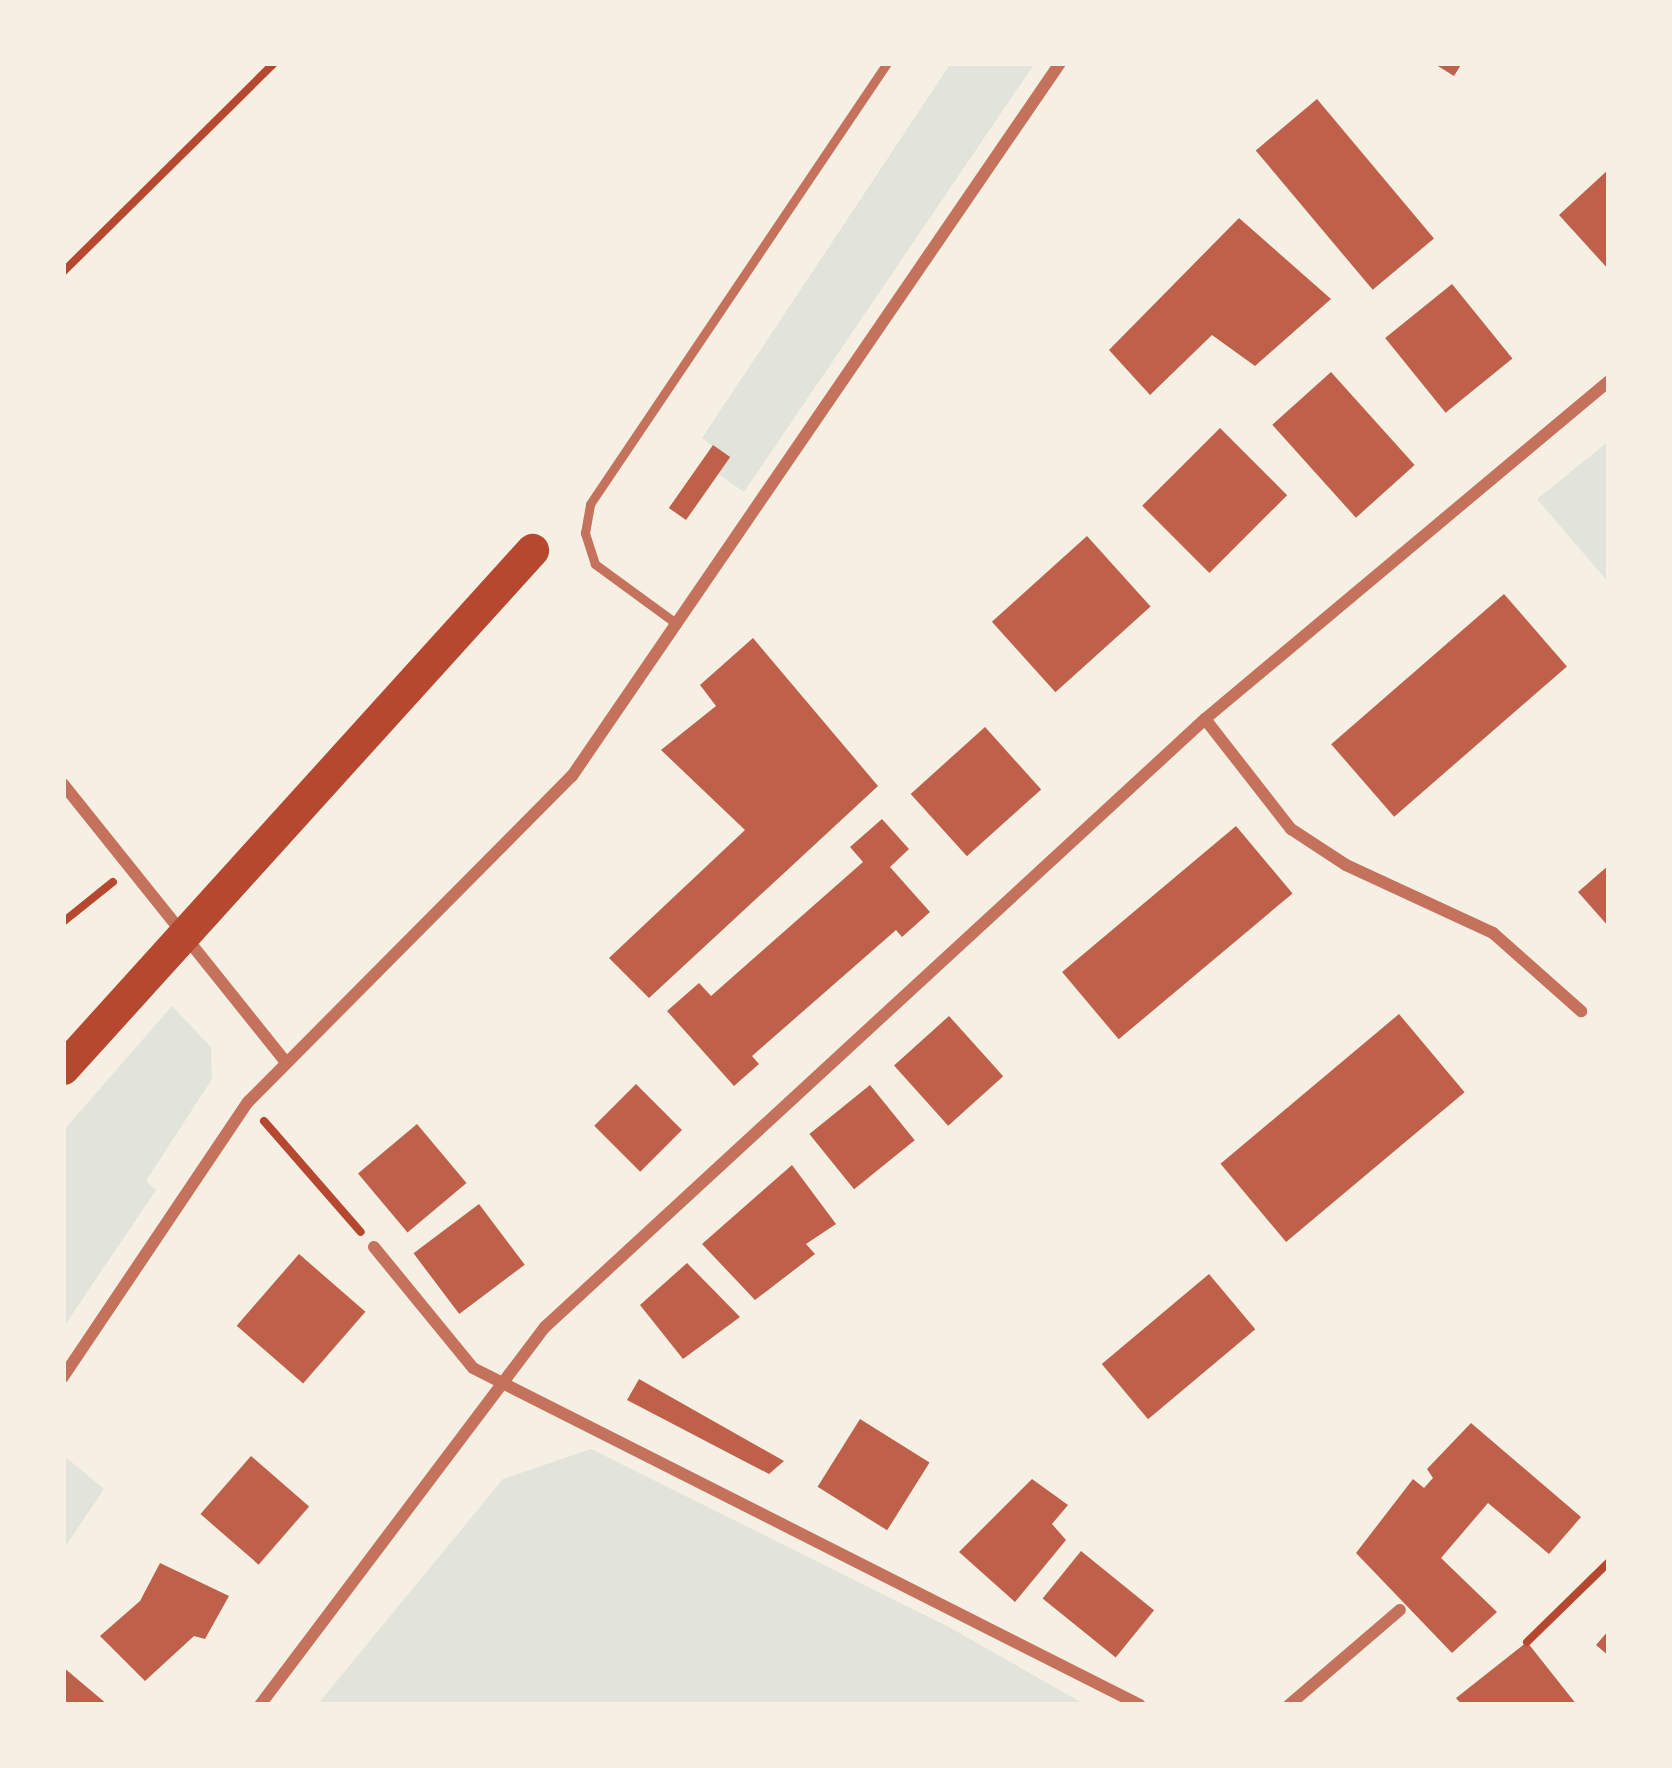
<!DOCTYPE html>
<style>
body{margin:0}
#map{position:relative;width:1672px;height:1768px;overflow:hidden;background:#f6efe4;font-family:"Nunito Sans",sans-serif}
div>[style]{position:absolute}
.green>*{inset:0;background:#e2e4dc}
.building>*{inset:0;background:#bf614a;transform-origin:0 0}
.path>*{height:8px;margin:-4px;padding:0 4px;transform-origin:4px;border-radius:4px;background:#b5482f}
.service>*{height:9px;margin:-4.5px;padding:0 4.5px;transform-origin:4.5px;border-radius:4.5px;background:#c5725c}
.minor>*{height:12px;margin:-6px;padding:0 6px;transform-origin:6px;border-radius:6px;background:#c5725c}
.trunk>*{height:33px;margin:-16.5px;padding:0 16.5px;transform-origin:16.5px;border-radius:16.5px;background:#b5482f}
span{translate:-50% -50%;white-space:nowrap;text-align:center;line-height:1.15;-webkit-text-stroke:9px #f6efe4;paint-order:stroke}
.frame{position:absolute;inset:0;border:66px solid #f6efe4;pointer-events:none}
</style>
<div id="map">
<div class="green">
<i style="clip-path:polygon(951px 63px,1035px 63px,744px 492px,718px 474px,729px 457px,702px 438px)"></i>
<i style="clip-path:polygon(1609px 441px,1609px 583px,1537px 499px)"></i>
<i style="clip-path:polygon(172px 1006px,211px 1047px,212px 1079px,146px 1181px,156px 1190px,63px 1328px,63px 1131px)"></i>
<i style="clip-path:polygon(591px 1449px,949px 1627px,1086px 1705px,317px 1705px,503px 1479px)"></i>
<i style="clip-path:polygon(63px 1455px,104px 1489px,63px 1550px)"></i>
</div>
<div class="building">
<i style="clip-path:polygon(1433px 63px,1462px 63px,1454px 76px)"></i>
<i style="left:1317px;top:99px;width:182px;height:80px;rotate:50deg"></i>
<i style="clip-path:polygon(1609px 169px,1609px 270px,1559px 215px)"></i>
<i style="clip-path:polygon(1239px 218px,1331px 299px,1255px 366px,1212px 335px,1150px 395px,1109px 350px)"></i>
<i style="left:1452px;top:284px;width:96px;height:86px;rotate:51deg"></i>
<i style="left:1331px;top:372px;width:125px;height:79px;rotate:48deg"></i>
<i style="left:1220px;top:428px;width:95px;height:110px;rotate:45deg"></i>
<i style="left:713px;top:445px;width:21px;height:77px;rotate:35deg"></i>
<i style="left:1087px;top:536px;width:95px;height:128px;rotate:48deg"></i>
<i style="left:1504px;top:594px;width:96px;height:229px;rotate:49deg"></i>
<i style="clip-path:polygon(753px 638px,878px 786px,649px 998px,609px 958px,745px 830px,661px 750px,716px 706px,700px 685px)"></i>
<i style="left:985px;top:727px;width:84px;height:100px;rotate:48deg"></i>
<i style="clip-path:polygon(882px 819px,909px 849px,890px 867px,930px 912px,902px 937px,896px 930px,752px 1056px,759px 1064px,734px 1086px,667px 1011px,699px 983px,711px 996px,863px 862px,850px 847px)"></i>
<i style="left:1236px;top:826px;width:88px;height:227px;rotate:50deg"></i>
<i style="clip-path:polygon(1609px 865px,1609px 927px,1578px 892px)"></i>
<i style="left:1399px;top:1014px;width:102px;height:233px;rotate:50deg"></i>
<i style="left:949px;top:1016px;width:81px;height:74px;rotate:48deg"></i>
<i style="left:636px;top:1084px;width:65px;height:59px;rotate:45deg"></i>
<i style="left:870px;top:1085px;width:71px;height:78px;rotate:51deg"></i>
<i style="left:417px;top:1124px;width:77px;height:77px;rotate:50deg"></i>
<i style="clip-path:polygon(792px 1165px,836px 1224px,806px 1244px,815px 1254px,755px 1300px,702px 1244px)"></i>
<i style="left:479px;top:1204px;width:76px;height:82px;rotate:53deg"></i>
<i style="left:299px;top:1254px;width:88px;height:95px;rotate:41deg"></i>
<i style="clip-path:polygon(687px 1263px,740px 1317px,683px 1359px,640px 1305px)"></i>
<i style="left:1209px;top:1274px;width:72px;height:140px;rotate:50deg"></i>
<i style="clip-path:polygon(639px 1379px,715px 1422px,784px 1461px,769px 1474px,627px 1400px)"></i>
<i style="left:860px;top:1419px;width:82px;height:80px;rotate:32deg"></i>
<i style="clip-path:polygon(1471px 1423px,1581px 1517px,1549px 1554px,1488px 1503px,1441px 1558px,1497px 1612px,1452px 1653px,1356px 1553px,1413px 1479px,1424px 1488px,1433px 1478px,1427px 1469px)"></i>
<i style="left:251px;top:1456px;width:77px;height:77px;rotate:41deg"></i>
<i style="clip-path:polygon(1032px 1479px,1068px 1505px,1052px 1524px,1066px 1540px,1015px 1602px,959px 1552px)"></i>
<i style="left:1081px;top:1551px;width:94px;height:61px;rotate:39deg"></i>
<i style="clip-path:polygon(160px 1563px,229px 1596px,205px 1639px,194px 1636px,145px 1681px,100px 1636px,140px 1601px)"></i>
<i style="clip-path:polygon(1609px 1630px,1609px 1656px,1596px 1645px)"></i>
<i style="clip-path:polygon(1527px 1642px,1577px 1705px,1462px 1705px,1456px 1698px)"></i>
<i style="clip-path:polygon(63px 1667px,108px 1705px,63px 1705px)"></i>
</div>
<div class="path">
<i style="left:63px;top:272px;width:297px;rotate:-44.7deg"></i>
<i style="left:63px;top:922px;width:64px;rotate:-38.7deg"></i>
<i style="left:264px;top:1121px;width:147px;rotate:48.9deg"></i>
<i style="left:1527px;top:1642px;width:115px;rotate:-44.3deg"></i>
</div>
<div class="service">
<i style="left:677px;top:624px;width:102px;rotate:-143.8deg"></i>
<i style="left:595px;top:564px;width:33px;rotate:-108deg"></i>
<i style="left:585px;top:533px;width:29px;rotate:-80deg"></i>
<i style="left:590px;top:504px;width:532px;rotate:-56.04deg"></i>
</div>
<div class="minor">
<i style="left:1205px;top:719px;width:140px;rotate:52deg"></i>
<i style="left:1291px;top:829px;width:66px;rotate:33.2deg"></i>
<i style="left:1346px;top:865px;width:162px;rotate:24.8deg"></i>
<i style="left:1493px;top:933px;width:118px;rotate:41.6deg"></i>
<i style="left:63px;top:784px;width:354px;rotate:51.3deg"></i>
<i style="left:374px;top:1247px;width:156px;rotate:50.7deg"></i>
<i style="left:473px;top:1368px;width:747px;rotate:26.81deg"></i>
<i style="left:63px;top:1377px;width:331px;rotate:-56.1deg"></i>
<i style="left:248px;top:1102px;width:460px;rotate:-45.2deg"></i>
<i style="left:572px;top:776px;width:864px;rotate:-55.61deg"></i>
<i style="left:260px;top:1705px;width:473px;rotate:-53deg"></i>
<i style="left:545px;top:1327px;width:897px;rotate:-42.65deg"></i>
<i style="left:1205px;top:719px;width:527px;rotate:-39.92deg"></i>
<i style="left:1289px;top:1705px;width:146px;rotate:-40.6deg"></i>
</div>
<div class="trunk">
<i style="left:63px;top:1068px;width:699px;rotate:-47.84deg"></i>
</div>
<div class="frame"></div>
</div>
